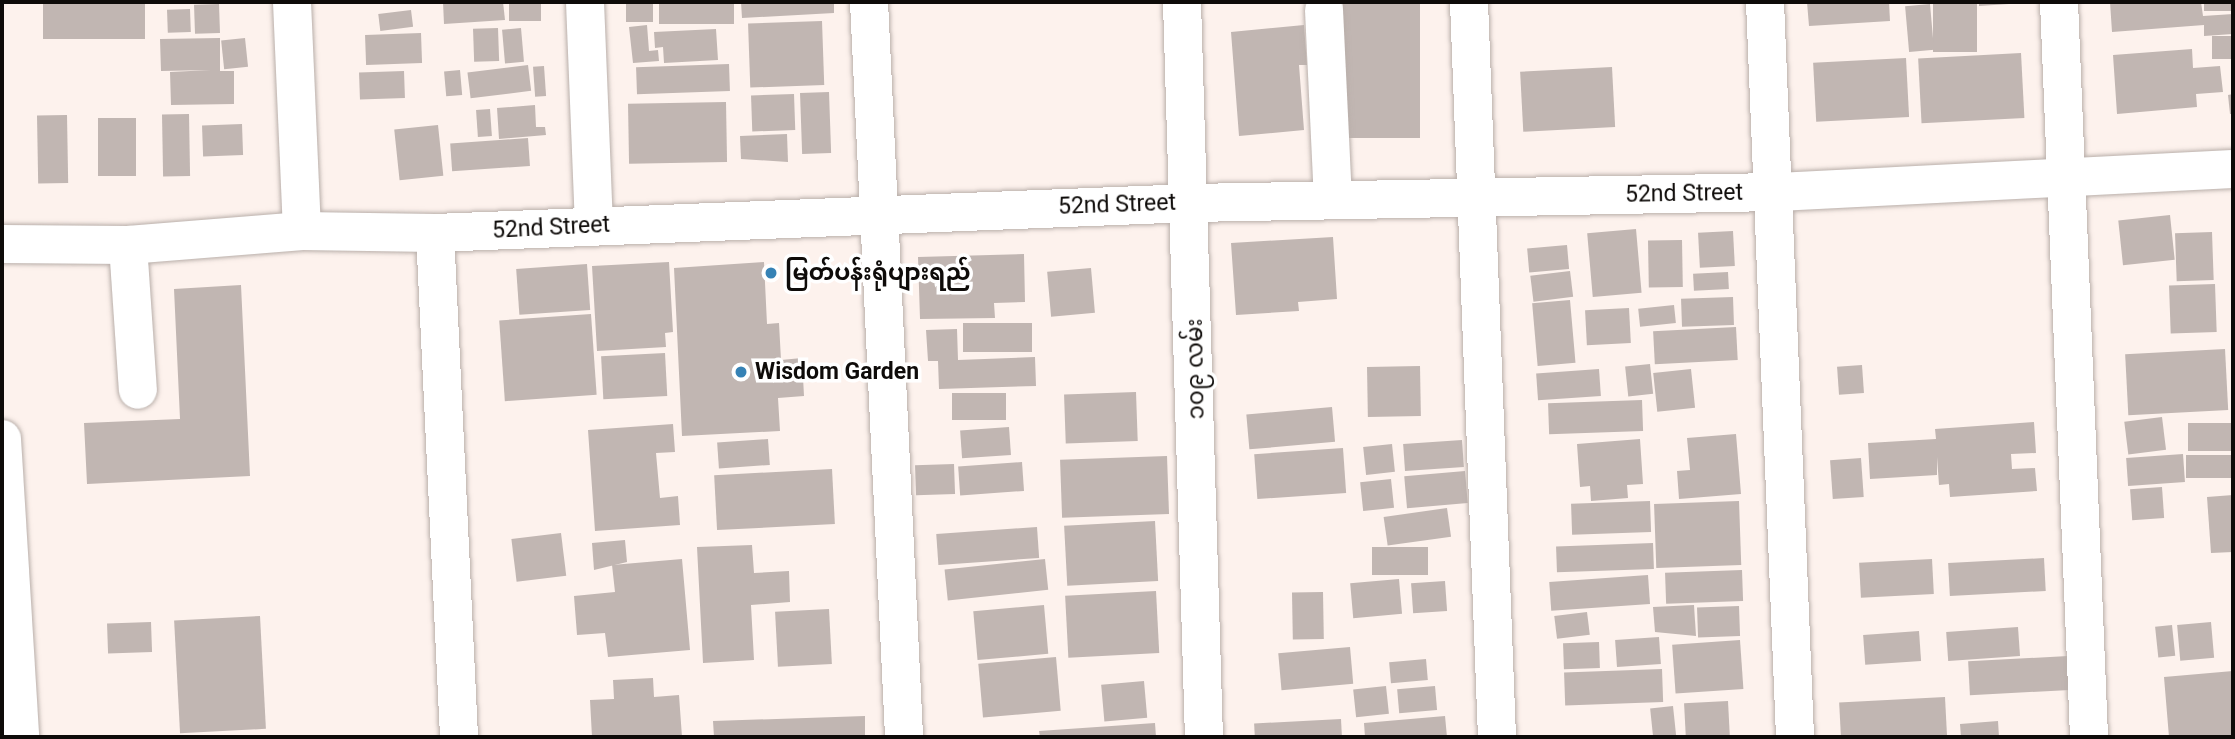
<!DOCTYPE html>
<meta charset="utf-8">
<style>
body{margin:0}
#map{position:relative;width:2235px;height:739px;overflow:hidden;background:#fdf2ed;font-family:Roboto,"Noto Sans Myanmar",sans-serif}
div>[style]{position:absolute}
.building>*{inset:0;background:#c1b6b2;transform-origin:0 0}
.roads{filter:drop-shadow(0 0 2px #b9afaa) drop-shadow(0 0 2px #b9afaa)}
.minor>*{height:38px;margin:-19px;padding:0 19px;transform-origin:19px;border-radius:19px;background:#fff}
.dots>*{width:19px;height:19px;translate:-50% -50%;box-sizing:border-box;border:4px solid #fff;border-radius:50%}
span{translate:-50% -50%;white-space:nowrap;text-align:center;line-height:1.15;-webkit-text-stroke:7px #fff;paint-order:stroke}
.street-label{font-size:23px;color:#0e0b09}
.poi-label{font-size:23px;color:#0e0b09;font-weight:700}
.left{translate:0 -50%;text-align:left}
.frame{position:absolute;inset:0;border:4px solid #0e0b09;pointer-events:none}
</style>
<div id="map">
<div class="building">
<i style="left:43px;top:2px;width:102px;height:37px"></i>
<i style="clip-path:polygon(443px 2px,503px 2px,505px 20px,444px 24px)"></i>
<i style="left:509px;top:2px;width:32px;height:19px"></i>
<i style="left:626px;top:2px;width:27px;height:20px"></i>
<i style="left:659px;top:2px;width:75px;height:22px"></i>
<i style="clip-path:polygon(741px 2px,834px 2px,834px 13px,742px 18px)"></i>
<i style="left:1343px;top:2px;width:77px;height:136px"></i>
<i style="clip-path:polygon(1807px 2px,1889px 2px,1890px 21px,1809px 26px)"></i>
<i style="left:1933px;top:2px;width:44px;height:50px"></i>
<i style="clip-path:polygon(1979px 2px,2009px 2px,2009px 4px,1979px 6px)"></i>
<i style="clip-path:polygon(2110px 2px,2201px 2px,2203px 16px,2233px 14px,2233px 34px,2204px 36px,2204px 25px,2112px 32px)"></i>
<i style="left:2204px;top:2px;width:29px;height:9px"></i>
<i style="left:219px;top:4px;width:29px;height:25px;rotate:88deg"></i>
<i style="left:1930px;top:4px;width:46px;height:25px;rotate:85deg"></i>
<i style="left:190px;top:9px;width:23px;height:23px;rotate:88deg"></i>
<i style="left:411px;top:10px;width:17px;height:33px;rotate:83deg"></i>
<i style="left:822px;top:21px;width:64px;height:74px;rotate:88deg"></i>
<i style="clip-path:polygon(647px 25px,649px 51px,658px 50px,659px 61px,633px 63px,629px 27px)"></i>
<i style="clip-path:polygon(1304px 25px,1307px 65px,1299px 65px,1304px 130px,1239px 136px,1231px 32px)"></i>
<i style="left:498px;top:28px;width:33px;height:25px;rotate:88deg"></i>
<i style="left:521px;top:28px;width:34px;height:19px;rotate:85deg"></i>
<i style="clip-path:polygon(716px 29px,718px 60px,664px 63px,663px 47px,655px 48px,654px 32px)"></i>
<i style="left:421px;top:33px;width:30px;height:56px;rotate:88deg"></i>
<i style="left:2233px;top:36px;width:23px;height:21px;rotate:90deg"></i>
<i style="clip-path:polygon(220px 38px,220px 71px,234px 71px,234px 104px,171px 105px,170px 72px,211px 70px,161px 71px,160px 39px)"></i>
<i style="left:245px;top:38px;width:29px;height:24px;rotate:84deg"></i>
<i style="clip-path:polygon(2192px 49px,2193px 68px,2220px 66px,2223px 92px,2196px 94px,2197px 107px,2117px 114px,2113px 55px)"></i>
<i style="left:2021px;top:53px;width:65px;height:103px;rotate:87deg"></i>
<i style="left:1906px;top:58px;width:59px;height:93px;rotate:87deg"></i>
<i style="left:729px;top:64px;width:27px;height:93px;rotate:88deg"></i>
<i style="left:528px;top:65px;width:26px;height:61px;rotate:83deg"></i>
<i style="left:544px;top:66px;width:30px;height:11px;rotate:86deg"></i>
<i style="left:1612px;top:67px;width:60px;height:92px;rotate:87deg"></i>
<i style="left:460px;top:70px;width:25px;height:16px;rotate:85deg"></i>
<i style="left:404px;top:71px;width:27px;height:45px;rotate:88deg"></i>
<i style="left:829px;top:92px;width:61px;height:29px;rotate:88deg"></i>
<i style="left:794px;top:94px;width:36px;height:43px;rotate:88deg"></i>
<i style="clip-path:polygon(2233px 94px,2233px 114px,2230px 114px,2228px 95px)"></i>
<i style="left:726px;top:102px;width:60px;height:98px;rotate:89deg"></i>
<i style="clip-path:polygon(535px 105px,536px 127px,545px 127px,546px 135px,499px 139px,497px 108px)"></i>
<i style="left:490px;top:109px;width:27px;height:14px;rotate:86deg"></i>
<i style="left:189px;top:114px;width:62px;height:27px;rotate:89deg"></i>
<i style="left:67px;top:115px;width:68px;height:30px;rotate:89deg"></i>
<i style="left:98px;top:118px;width:38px;height:58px"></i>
<i style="left:242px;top:124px;width:31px;height:40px;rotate:88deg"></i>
<i style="left:438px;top:125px;width:51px;height:44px;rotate:84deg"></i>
<i style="clip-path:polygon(787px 134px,788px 162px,741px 159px,740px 136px)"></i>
<i style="left:528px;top:138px;width:28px;height:78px;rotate:86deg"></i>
<i style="left:2170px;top:215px;width:45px;height:52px;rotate:84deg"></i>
<i style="left:1636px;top:229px;width:64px;height:49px;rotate:85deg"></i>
<i style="left:1733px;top:231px;width:35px;height:35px;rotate:87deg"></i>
<i style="left:2212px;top:232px;width:48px;height:37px;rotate:88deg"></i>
<i style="clip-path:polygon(1333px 237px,1337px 299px,1298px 302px,1299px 311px,1236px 315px,1231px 243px)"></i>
<i style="left:1682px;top:240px;width:47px;height:34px;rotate:89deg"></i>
<i style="left:1567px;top:245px;width:24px;height:40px;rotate:85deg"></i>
<i style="clip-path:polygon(1024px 254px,1025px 302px,994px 303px,995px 318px,920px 319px,918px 257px)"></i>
<i style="clip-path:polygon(669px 262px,673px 332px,665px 333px,666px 347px,597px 351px,592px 266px)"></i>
<i style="clip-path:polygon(764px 262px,767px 324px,779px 323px,781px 360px,802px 358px,804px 396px,778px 398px,780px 431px,682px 436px,674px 268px)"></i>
<i style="left:587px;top:264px;width:46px;height:71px;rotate:86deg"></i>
<i style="left:1091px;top:268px;width:45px;height:44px;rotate:85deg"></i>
<i style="left:1570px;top:271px;width:26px;height:40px;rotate:83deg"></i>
<i style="left:1728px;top:272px;width:17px;height:35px;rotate:87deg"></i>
<i style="left:2215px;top:284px;width:48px;height:46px;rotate:88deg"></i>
<i style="clip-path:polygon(241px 285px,250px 476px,87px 484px,84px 423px,180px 419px,174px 289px)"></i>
<i style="left:1733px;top:297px;width:28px;height:52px;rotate:88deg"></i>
<i style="left:1570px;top:300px;width:63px;height:38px;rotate:85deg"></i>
<i style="left:1674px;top:305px;width:18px;height:36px;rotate:84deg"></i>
<i style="left:1629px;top:308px;width:35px;height:44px;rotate:87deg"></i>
<i style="left:591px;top:314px;width:81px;height:92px;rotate:86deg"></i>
<i style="left:963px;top:323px;width:69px;height:29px"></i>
<i style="left:1736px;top:327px;width:33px;height:83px;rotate:87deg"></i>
<i style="clip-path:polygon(957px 329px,958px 360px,1035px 357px,1036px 386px,939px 389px,938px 361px,928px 361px,926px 330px)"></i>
<i style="left:2225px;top:349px;width:61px;height:100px;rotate:87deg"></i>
<i style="left:665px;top:353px;width:43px;height:64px;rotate:87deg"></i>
<i style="left:1650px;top:364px;width:30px;height:25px;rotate:84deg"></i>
<i style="left:1862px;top:365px;width:28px;height:25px;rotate:86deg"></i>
<i style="left:1420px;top:366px;width:50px;height:53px;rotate:89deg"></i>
<i style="left:1599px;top:369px;width:27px;height:63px;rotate:86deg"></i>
<i style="left:1691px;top:369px;width:39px;height:38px;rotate:84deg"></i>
<i style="left:1136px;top:392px;width:49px;height:72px;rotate:88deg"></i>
<i style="left:1006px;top:393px;width:27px;height:54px;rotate:90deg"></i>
<i style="left:1642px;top:400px;width:31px;height:94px;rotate:88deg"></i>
<i style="left:1332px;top:407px;width:35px;height:86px;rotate:85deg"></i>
<i style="left:2162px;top:417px;width:33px;height:38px;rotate:83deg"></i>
<i style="clip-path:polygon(2034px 422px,2036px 453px,2011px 454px,2012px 469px,2035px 468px,2037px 491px,1950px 497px,1949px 484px,1939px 485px,1937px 457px,1937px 475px,1870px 479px,1868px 443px,1936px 439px,1935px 429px)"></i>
<i style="left:2233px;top:423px;width:28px;height:45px;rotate:90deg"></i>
<i style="clip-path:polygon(673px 424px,675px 452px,656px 453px,660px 498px,678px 496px,680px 525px,595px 531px,588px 430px)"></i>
<i style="left:1009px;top:427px;width:28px;height:49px;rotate:86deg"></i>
<i style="clip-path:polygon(1736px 434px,1741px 494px,1679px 499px,1677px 471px,1690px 470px,1687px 438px)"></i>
<i style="left:768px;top:439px;width:26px;height:51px;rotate:86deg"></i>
<i style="clip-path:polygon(1640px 439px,1643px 484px,1627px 485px,1628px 498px,1591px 501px,1590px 486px,1580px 487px,1577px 444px)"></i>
<i style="left:1462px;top:440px;width:27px;height:59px;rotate:86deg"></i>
<i style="left:1392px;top:444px;width:28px;height:29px;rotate:84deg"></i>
<i style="left:1343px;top:448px;width:45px;height:89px;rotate:86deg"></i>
<i style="left:2183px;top:454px;width:28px;height:57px;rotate:86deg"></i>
<i style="left:2233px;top:455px;width:23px;height:47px;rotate:90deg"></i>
<i style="left:1167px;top:456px;width:58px;height:107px;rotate:88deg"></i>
<i style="left:1861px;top:458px;width:39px;height:31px;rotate:86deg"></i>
<i style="left:1022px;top:462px;width:29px;height:64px;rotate:86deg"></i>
<i style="left:954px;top:464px;width:30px;height:39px;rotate:88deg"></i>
<i style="left:832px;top:469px;width:55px;height:118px;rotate:87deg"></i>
<i style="left:1465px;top:471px;width:32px;height:61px;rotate:85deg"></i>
<i style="left:1391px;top:479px;width:29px;height:31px;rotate:84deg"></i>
<i style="left:2162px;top:487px;width:31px;height:32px;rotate:86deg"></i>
<i style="clip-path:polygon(2233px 495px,2233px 552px,2211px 553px,2207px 497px)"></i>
<i style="left:1650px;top:501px;width:31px;height:79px;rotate:88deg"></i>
<i style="left:1739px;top:501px;width:64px;height:85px;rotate:88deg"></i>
<i style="left:1447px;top:508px;width:29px;height:64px;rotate:82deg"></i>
<i style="left:1155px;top:521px;width:60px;height:91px;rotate:87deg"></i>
<i style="left:1037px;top:527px;width:31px;height:101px;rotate:86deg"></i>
<i style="left:561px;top:533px;width:43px;height:50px;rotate:83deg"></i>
<i style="clip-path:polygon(625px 540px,627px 562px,594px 570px,592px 543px)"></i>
<i style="left:1653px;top:543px;width:26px;height:97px;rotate:88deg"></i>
<i style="clip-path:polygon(752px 545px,754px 573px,789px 571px,790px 602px,751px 605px,754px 660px,703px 663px,697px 547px)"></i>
<i style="left:1428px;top:547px;width:28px;height:56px;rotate:90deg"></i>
<i style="left:2044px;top:558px;width:33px;height:96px;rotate:87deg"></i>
<i style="clip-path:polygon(682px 559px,690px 650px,608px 657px,605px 633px,577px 635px,574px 596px,615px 592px,612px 565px)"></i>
<i style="left:1045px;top:559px;width:31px;height:101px;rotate:84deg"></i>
<i style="left:1932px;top:559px;width:35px;height:73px;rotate:87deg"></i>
<i style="left:1742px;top:570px;width:31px;height:77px;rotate:88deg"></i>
<i style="left:1648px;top:575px;width:29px;height:99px;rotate:86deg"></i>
<i style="left:1399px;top:579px;width:35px;height:49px;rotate:85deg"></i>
<i style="left:1445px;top:581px;width:30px;height:34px;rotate:86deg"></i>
<i style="left:1156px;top:591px;width:62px;height:91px;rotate:87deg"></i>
<i style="left:1323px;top:592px;width:47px;height:31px;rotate:89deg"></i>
<i style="left:1044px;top:605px;width:49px;height:71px;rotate:85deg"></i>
<i style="clip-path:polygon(1694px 605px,1696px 636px,1655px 632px,1653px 607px)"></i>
<i style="left:1739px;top:606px;width:30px;height:42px;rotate:88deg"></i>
<i style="left:829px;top:609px;width:55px;height:54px;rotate:87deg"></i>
<i style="left:1587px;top:612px;width:23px;height:33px;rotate:83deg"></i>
<i style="left:260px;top:616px;width:113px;height:86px;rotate:87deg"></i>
<i style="left:151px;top:622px;width:30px;height:44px;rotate:88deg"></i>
<i style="left:2211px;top:622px;width:36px;height:34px;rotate:85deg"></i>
<i style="left:2172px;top:625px;width:31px;height:17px;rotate:84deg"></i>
<i style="left:2018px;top:627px;width:29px;height:72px;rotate:86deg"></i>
<i style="left:1919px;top:631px;width:30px;height:56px;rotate:86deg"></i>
<i style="left:1659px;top:637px;width:27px;height:44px;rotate:86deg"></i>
<i style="left:1740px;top:640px;width:49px;height:68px;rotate:86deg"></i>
<i style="left:1599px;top:642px;width:26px;height:36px;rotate:88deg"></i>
<i style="left:1350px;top:647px;width:37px;height:72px;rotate:85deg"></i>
<i style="left:2068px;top:656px;width:34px;height:100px;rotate:87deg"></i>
<i style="left:1056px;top:657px;width:54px;height:78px;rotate:85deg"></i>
<i style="left:1426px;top:659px;width:21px;height:37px;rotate:85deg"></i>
<i style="left:1662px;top:669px;width:33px;height:98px;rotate:88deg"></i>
<i style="clip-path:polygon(2233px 671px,2233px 737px,2169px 737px,2164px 677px)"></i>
<i style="clip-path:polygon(653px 678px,654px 697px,679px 695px,682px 737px,592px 737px,590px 700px,614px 699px,613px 680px)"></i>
<i style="left:1144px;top:681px;width:37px;height:43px;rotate:85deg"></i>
<i style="left:1386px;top:686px;width:28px;height:33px;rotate:84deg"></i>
<i style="left:1435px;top:686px;width:24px;height:38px;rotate:85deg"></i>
<i style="left:1945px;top:697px;width:40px;height:106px;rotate:87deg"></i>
<i style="left:1728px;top:701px;width:34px;height:44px;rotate:87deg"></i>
<i style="left:1673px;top:706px;width:31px;height:23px;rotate:84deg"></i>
<i style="clip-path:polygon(865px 716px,865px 737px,714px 737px,713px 721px)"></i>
<i style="clip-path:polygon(1445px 716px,1447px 737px,1365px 737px,1364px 723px)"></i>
<i style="left:1341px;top:719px;width:18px;height:87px;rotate:87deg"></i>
<i style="clip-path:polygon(1998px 721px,1999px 737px,1961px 737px,1960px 724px)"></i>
<i style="clip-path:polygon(1155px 723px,1156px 737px,1040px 737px,1039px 731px)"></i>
</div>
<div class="roads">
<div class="minor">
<i style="left:292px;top:2px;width:229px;rotate:87.5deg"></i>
<i style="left:585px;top:2px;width:223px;rotate:87.7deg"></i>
<i style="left:869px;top:2px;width:736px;rotate:87.27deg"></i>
<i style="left:1182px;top:2px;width:735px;rotate:88.29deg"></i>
<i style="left:1469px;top:2px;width:736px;rotate:87.82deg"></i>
<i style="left:1765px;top:2px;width:736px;rotate:87.66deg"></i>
<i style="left:2059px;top:2px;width:736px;rotate:87.66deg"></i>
<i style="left:1324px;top:10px;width:190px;rotate:87.3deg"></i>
<i style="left:435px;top:233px;width:505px;rotate:87.27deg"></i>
<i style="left:2px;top:244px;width:126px;rotate:0.5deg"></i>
<i style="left:128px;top:245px;width:175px;rotate:-4.6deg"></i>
<i style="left:302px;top:231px;width:133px;rotate:0.9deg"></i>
<i style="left:435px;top:233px;width:758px;rotate:-2.27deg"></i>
<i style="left:1192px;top:203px;width:585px;rotate:-1.08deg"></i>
<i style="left:1777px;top:192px;width:457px;rotate:-2.9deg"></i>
<i style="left:128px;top:245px;width:145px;rotate:86.1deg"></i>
<i style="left:2px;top:439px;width:299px;rotate:86.5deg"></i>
</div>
</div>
<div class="dots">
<i style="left:771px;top:273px;background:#3682b5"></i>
<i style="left:741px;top:372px;background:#3682b5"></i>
</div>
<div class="street-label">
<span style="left:1684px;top:194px;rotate:-1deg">52nd Street</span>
<span style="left:1117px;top:205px;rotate:-2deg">52nd Street</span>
<span style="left:551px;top:228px;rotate:-3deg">52nd Street</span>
<span style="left:1196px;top:369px;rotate:-91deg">၁၀၉ လမ်း</span>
</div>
<div class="poi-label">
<span class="left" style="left:785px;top:273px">မြတ်ပန်းရုံပျားရည်</span>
<span class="left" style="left:755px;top:372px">Wisdom Garden</span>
</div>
<div class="frame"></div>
</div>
